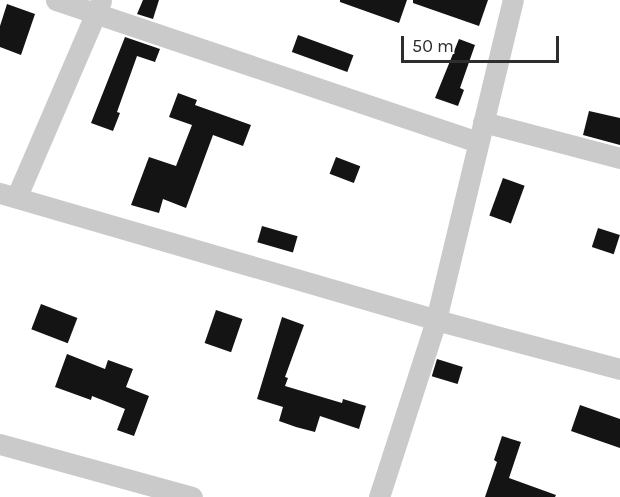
<!DOCTYPE html>
<style>
body{margin:0}
#map{position:relative;width:620px;height:497px;overflow:hidden;background:#fff;font-family:Karla,sans-serif}
div>[style]{position:absolute}
.building>*{inset:0;background:#141414;transform-origin:0 0}
.minor>*{height:21px;margin:-10.5px;padding:0 10.5px;transform-origin:10.5px;border-radius:10.5px;background:#cacaca}
span{translate:-50% -50%;white-space:nowrap;text-align:center;line-height:1.15;-webkit-text-stroke:6px #fff;paint-order:stroke}
.scale{position:absolute;left:401px;top:36px;width:158px;height:27px;box-sizing:border-box;border:3px solid #2d2d2d;border-top:0;padding-left:8px;font-size:18px;line-height:21px;white-space:nowrap;color:#2d2d2d;-webkit-text-stroke:4px #fff;paint-order:stroke}
</style>
<div id="map">
<div class="building">
<i style="clip-path:polygon(143px 0,159px 0,153px 19px,137px 14px)"></i>
<i style="clip-path:polygon(340px 0,407px 0,399px 23px,340px 2px)"></i>
<i style="clip-path:polygon(413px 0,488px 0,479px 26px,413px 3px)"></i>
<i style="clip-path:polygon(7px 4px,35px 14px,21px 55px,0 47px,0 26px)"></i>
<i style="left:298px;top:35px;width:59px;height:18px;rotate:20deg"></i>
<i style="clip-path:polygon(125px 37px,160px 49px,155px 62px,137px 56px,117px 112px,120px 113px,113px 131px,91px 123px)"></i>
<i style="clip-path:polygon(459px 39px,475px 45px,460px 88px,464px 90px,458px 106px,435px 98px)"></i>
<i style="clip-path:polygon(178px 93px,197px 100px,195px 105px,251px 125px,243px 146px,213px 135px,186px 208px,163px 199px,159px 213px,131px 205px,149px 157px,176px 166px,192px 125px,169px 117px)"></i>
<i style="clip-path:polygon(589px 111px,620px 118px,620px 145px,583px 135px)"></i>
<i style="left:336px;top:157px;width:26px;height:18px;rotate:21deg"></i>
<i style="left:503px;top:178px;width:23px;height:40px;rotate:20deg"></i>
<i style="left:262px;top:226px;width:37px;height:17px;rotate:16deg"></i>
<i style="left:598px;top:228px;width:23px;height:20px;rotate:18deg"></i>
<i style="left:41px;top:304px;width:39px;height:27px;rotate:21deg"></i>
<i style="left:216px;top:310px;width:28px;height:35px;rotate:19deg"></i>
<i style="clip-path:polygon(282px 317px,304px 325px,285px 377px,288px 378px,285px 386px,342px 403px,343px 399px,366px 406px,359px 429px,320px 416px,315px 432px,296px 427px,279px 421px,283px 407px,257px 399px)"></i>
<i style="clip-path:polygon(67px 354px,105px 369px,108px 360px,133px 369px,126px 387px,149px 396px,134px 436px,117px 430px,125px 409px,92px 396px,91px 400px,55px 387px)"></i>
<i style="left:437px;top:359px;width:27px;height:18px;rotate:17deg"></i>
<i style="clip-path:polygon(580px 405px,620px 419px,620px 448px,571px 431px)"></i>
<i style="clip-path:polygon(502px 436px,521px 442px,509px 478px,556px 495px,555px 497px,485px 497px,497px 462px,494px 460px)"></i>
</div>
<div class="minor">
<i style="left:56px;top:0;width:445px;rotate:18.6deg"></i>
<i style="left:483px;top:122px;width:142px;rotate:14.7deg"></i>
<i style="left:0;top:193px;width:454px;rotate:16.2deg"></i>
<i style="left:436px;top:320px;width:190px;rotate:14.9deg"></i>
<i style="left:17px;top:196px;width:212px;rotate:-66.7deg"></i>
<i style="left:0;top:444px;width:199px;rotate:15.4deg"></i>
<i style="left:379px;top:497px;width:186px;rotate:-72.1deg"></i>
<i style="left:436px;top:320px;width:329px;rotate:-76.5deg"></i>
</div>
<div class="scale">50 m</div>
</div>
